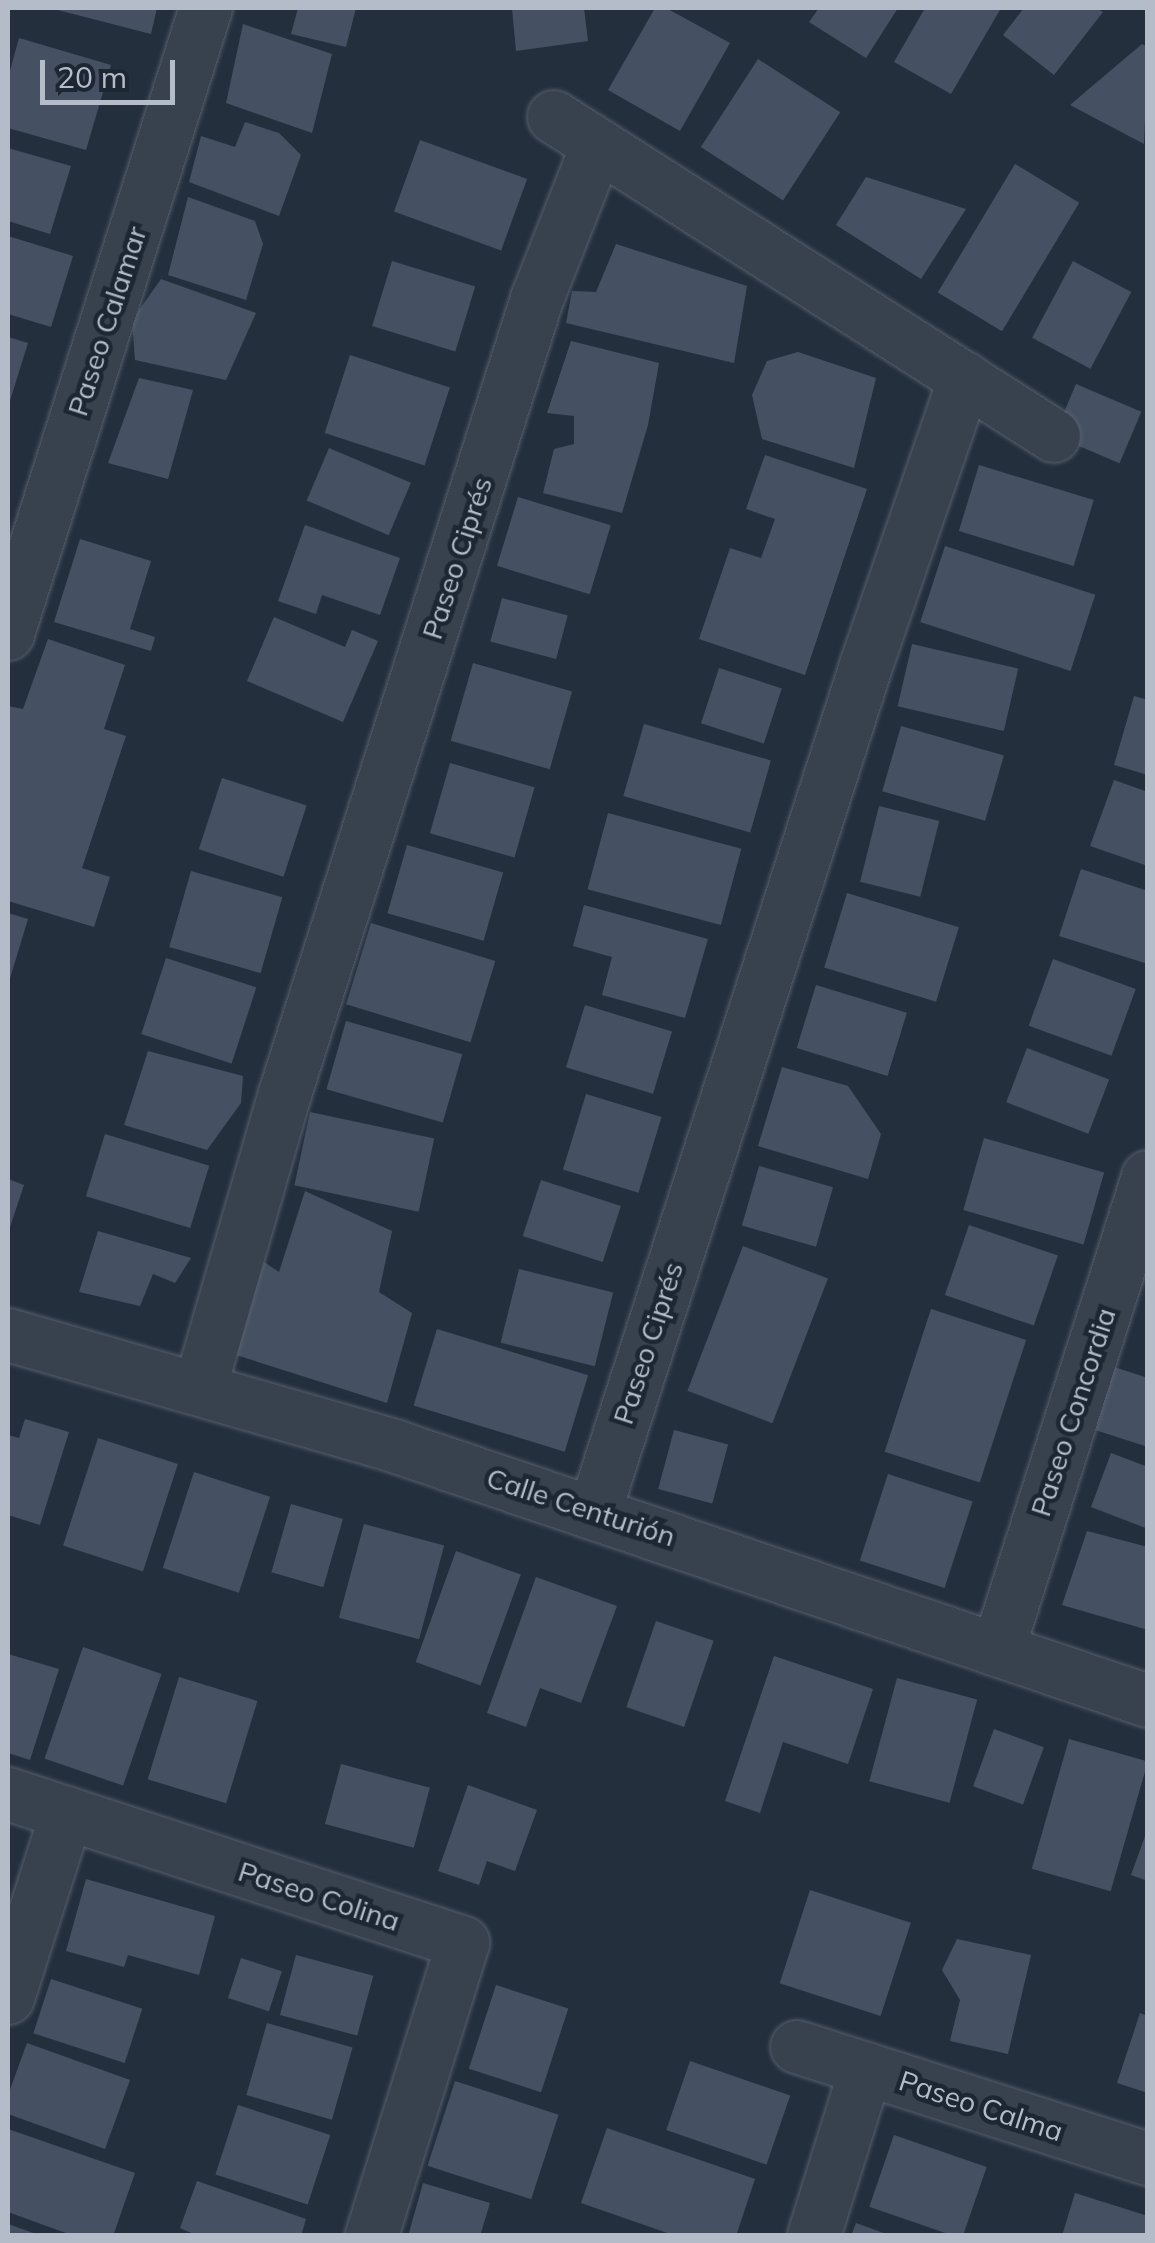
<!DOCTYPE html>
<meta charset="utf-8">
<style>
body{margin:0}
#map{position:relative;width:1155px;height:2243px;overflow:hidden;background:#242f3e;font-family:Mulish,sans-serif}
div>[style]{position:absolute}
.building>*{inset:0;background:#455162;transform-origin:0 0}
.roads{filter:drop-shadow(0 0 2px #565f6c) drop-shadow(0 0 2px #565f6c)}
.minor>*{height:52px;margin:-26px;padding:0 26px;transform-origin:26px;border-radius:26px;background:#38414e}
span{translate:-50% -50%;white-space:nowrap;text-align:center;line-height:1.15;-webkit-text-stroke:9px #1d2633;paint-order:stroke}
.street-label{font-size:28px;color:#b4bcc9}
.frame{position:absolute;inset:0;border:10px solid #b4bcc9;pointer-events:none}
.scale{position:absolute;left:40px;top:60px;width:135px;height:45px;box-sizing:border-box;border:5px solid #b4bcc9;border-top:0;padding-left:12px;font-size:30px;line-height:35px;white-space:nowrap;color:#b4bcc9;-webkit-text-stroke:8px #1d2633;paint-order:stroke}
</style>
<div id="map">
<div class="building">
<i style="clip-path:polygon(50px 8px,157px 8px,151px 34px)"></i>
<i style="clip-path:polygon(298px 8px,356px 8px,346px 47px,291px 34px)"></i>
<i style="clip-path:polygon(512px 8px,584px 8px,588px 41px,516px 51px)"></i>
<i style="clip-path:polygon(655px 8px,666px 8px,730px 43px,680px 131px,608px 90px)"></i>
<i style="clip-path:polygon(819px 8px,898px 8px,866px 58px,809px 22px)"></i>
<i style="clip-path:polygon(925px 8px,1001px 8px,951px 94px,894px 62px)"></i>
<i style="clip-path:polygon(1024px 8px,1096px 8px,1103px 12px,1054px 75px,1003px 35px)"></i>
<i style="clip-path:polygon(243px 24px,332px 54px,312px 133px,226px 103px)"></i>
<i style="clip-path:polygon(19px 38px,111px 65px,86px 150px,8px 128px,8px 78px)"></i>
<i style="clip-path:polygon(1142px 44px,1148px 47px,1144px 144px,1070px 105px)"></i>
<i style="left:758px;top:59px;width:98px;height:105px;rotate:33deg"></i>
<i style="clip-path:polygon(245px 122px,279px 133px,301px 155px,279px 216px,189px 182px,201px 136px,235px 147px)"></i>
<i style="left:420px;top:140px;width:114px;height:76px;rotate:20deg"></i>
<i style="clip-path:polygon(8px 148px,71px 166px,50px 234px,8px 221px)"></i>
<i style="left:1015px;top:164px;width:75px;height:150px;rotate:31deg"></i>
<i style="clip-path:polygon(866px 177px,966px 209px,921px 279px,836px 225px)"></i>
<i style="clip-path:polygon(188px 197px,255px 221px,263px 244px,246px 300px,168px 275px)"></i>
<i style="clip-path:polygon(8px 236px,73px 256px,51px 327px,8px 314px)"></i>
<i style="clip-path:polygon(616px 244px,747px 286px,734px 363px,566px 323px,572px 291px,596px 292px)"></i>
<i style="left:392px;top:261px;width:87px;height:68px;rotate:17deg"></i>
<i style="left:1073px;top:261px;width:66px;height:87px;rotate:28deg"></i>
<i style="clip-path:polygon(161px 279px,256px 313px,226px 380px,135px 360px,132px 320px)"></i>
<i style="clip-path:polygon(8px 337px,28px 343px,8px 407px)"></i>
<i style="clip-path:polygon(571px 341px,659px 363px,648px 425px,622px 513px,543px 493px,554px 449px,574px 444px,574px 416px,547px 413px)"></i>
<i style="clip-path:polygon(798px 352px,876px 378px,854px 468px,762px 439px,752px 395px,767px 361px)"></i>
<i style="left:350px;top:355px;width:105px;height:82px;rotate:18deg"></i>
<i style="clip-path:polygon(139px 378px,193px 390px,168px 479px,108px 463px)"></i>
<i style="left:1076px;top:384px;width:71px;height:56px;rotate:23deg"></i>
<i style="left:329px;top:448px;width:89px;height:57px;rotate:23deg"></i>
<i style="clip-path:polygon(765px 455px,867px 489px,805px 675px,699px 639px,730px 548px,761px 558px,775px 519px,746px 509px)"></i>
<i style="left:979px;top:465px;width:120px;height:69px;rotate:17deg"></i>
<i style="left:518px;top:497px;width:97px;height:72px;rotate:17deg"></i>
<i style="clip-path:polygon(305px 525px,400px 558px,380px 615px,322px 595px,316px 614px,278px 601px)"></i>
<i style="clip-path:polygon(80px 539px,151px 561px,130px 629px,155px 637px,151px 651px,54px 622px)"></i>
<i style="left:945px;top:546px;width:158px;height:80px;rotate:18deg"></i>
<i style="left:502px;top:598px;width:68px;height:45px;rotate:15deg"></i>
<i style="clip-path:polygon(274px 617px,345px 647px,352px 630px,378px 641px,343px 722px,247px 681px)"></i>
<i style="clip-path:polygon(48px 639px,125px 665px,104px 729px,126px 736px,82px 868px,110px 877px,94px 927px,8px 901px,8px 706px,23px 709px)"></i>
<i style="left:912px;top:644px;width:109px;height:64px;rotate:13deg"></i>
<i style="left:473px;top:663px;width:103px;height:81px;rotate:16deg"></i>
<i style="left:719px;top:668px;width:66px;height:58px;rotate:18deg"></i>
<i style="clip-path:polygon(1134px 696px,1148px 700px,1148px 775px,1114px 765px)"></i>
<i style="left:644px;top:724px;width:132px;height:75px;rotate:16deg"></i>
<i style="left:901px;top:726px;width:107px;height:68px;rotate:16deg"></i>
<i style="left:450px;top:763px;width:88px;height:73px;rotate:16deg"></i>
<i style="left:222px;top:778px;width:89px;height:75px;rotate:18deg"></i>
<i style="clip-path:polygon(1114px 780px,1148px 792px,1148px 866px,1090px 846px)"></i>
<i style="left:879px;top:806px;width:62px;height:78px;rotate:14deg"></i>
<i style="left:608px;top:813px;width:138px;height:79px;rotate:15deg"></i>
<i style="left:407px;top:845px;width:100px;height:71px;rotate:16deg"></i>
<i style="clip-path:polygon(1081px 869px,1148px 891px,1148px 964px,1059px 936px)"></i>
<i style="left:191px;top:871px;width:95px;height:79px;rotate:16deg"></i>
<i style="left:847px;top:893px;width:117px;height:78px;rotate:17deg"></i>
<i style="clip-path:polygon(584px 905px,708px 939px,685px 1018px,602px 995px,612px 957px,573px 946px)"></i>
<i style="clip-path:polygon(8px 913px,28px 919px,8px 985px)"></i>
<i style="left:371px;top:923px;width:130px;height:85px;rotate:17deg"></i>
<i style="left:166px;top:958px;width:95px;height:80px;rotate:18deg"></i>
<i style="left:1053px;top:959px;width:88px;height:71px;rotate:20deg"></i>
<i style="left:816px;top:985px;width:95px;height:66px;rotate:17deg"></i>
<i style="left:585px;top:1005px;width:91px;height:65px;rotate:17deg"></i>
<i style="left:346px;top:1021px;width:121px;height:71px;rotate:16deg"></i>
<i style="left:1027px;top:1048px;width:88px;height:58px;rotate:21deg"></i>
<i style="clip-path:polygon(148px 1051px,243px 1076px,241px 1103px,207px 1150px,124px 1125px)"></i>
<i style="clip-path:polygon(782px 1067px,848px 1086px,881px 1134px,868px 1179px,758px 1146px)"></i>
<i style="left:586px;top:1094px;width:79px;height:79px;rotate:17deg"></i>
<i style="left:310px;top:1112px;width:127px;height:75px;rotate:12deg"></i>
<i style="left:105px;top:1134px;width:109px;height:65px;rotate:17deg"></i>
<i style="left:984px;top:1138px;width:125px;height:75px;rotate:16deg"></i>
<i style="left:759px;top:1166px;width:77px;height:62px;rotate:16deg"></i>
<i style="clip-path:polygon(8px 1179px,24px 1185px,8px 1233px)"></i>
<i style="left:541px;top:1180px;width:84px;height:59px;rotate:18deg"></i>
<i style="clip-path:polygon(305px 1191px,392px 1231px,379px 1292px,412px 1313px,387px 1403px,233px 1354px,264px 1262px,279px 1272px)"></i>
<i style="left:969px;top:1225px;width:94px;height:74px;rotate:19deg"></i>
<i style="clip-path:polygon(98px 1231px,191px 1258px,175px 1283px,153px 1274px,140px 1306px,79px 1292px)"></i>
<i style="left:743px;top:1246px;width:91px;height:155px;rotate:21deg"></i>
<i style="left:519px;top:1269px;width:97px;height:76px;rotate:14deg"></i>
<i style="left:931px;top:1309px;width:100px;height:150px;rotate:18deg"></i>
<i style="left:437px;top:1329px;width:158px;height:80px;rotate:17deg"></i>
<i style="clip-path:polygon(1111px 1366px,1148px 1378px,1148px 1447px,1089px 1428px)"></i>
<i style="clip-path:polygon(25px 1419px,69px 1432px,40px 1525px,8px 1515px,8px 1435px,19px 1438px)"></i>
<i style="left:674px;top:1430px;width:56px;height:61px;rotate:15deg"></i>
<i style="left:98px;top:1438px;width:84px;height:113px;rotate:18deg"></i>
<i style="clip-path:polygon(1111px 1453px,1148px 1467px,1148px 1529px,1091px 1507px)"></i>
<i style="left:194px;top:1472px;width:80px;height:101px;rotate:18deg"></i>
<i style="left:888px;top:1474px;width:89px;height:91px;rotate:18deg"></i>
<i style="left:291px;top:1504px;width:54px;height:71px;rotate:16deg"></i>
<i style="left:364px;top:1524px;width:83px;height:97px;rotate:15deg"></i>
<i style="clip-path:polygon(1087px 1531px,1148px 1547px,1148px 1630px,1062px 1605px)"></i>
<i style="left:456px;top:1551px;width:69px;height:118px;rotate:20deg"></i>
<i style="clip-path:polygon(536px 1577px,617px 1606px,581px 1703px,540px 1688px,526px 1727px,487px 1713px)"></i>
<i style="left:656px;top:1621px;width:61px;height:91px;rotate:19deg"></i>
<i style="left:83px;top:1647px;width:83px;height:118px;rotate:19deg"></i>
<i style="clip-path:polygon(8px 1654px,59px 1669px,30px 1760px,8px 1753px)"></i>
<i style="clip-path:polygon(774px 1656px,873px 1689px,848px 1764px,783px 1742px,760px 1813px,725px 1801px)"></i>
<i style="left:179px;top:1677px;width:82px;height:107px;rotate:17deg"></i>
<i style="left:897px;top:1678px;width:83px;height:107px;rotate:15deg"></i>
<i style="left:994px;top:1729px;width:53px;height:61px;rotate:20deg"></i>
<i style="left:1069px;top:1739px;width:82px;height:135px;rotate:16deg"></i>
<i style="left:341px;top:1764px;width:92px;height:62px;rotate:15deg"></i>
<i style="clip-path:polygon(468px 1785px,537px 1810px,515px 1871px,487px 1861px,479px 1885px,438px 1871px)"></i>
<i style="clip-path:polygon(1148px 1828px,1148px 1881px,1131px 1875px)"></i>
<i style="clip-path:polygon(86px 1879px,215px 1916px,199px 1975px,128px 1955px,124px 1967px,66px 1951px)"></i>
<i style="left:810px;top:1890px;width:106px;height:98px;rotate:18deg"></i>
<i style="clip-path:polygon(957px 1939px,1031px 1955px,1008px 2054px,950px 2041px,960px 2000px,942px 1970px)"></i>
<i style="left:296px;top:1955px;width:80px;height:62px;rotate:15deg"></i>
<i style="left:241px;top:1958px;width:43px;height:42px;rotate:18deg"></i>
<i style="left:51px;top:1979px;width:96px;height:57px;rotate:18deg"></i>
<i style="left:496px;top:1985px;width:76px;height:88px;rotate:18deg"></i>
<i style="clip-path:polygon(1140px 2013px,1148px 2016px,1148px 2093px,1117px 2083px)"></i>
<i style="left:267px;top:2023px;width:89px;height:75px;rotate:16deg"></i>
<i style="clip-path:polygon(27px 2043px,130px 2080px,105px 2149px,8px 2114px,8px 2095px)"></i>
<i style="left:690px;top:2061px;width:106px;height:73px;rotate:19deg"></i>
<i style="left:455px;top:2081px;width:109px;height:89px;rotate:18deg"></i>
<i style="left:238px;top:2105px;width:97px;height:73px;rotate:18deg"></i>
<i style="clip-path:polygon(607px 2128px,755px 2179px,736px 2236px,676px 2236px,581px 2203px)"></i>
<i style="clip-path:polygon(8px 2129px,135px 2173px,113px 2236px,74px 2236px,8px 2212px)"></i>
<i style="left:894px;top:2135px;width:98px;height:76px;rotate:19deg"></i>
<i style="clip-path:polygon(197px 2181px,306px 2219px,301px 2236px,198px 2236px,180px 2228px)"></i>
<i style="clip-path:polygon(423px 2183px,490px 2203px,480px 2236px,408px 2236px)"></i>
<i style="clip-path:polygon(1075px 2193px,1148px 2216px,1148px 2236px,1062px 2236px)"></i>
<i style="clip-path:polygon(856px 2223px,889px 2235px,889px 2236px,851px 2236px)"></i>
<i style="clip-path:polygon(8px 2224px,39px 2235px,39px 2236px,8px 2236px)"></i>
</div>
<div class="roads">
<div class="minor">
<i style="left:554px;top:117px;width:593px;rotate:32.54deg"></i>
<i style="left:8px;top:634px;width:657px;rotate:-72.45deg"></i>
<i style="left:8px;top:1335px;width:402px;rotate:16deg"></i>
<i style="left:394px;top:1446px;width:796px;rotate:18.69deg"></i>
<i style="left:200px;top:1388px;width:306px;rotate:-73.9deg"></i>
<i style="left:285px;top:1094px;width:834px;rotate:-72.41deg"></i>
<i style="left:537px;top:299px;width:163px;rotate:-68.5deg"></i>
<i style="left:595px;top:1511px;width:891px;rotate:-72.22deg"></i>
<i style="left:867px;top:663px;width:301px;rotate:-71deg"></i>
<i style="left:999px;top:1647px;width:493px;rotate:-72.4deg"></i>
<i style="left:8px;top:1794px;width:479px;rotate:18.1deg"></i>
<i style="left:463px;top:1943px;width:307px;rotate:107.3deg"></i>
<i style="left:8px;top:1998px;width:194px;rotate:-72.3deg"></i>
<i style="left:797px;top:2047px;width:368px;rotate:17.7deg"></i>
<i style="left:814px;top:2236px;width:175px;rotate:-72.7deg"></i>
</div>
</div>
<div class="street-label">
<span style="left:107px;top:321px;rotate:-72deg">Paseo Calamar</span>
<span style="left:457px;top:558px;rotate:-72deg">Paseo Ciprés</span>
<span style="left:648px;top:1343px;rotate:-72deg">Paseo Ciprés</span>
<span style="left:1073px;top:1412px;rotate:-72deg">Paseo Concordia</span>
<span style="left:581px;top:1507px;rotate:18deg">Calle Centurión</span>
<span style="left:319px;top:1896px;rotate:18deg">Paseo Colina</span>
<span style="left:981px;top:2106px;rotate:18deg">Paseo Calma</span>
</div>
<div class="frame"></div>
<div class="scale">20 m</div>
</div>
